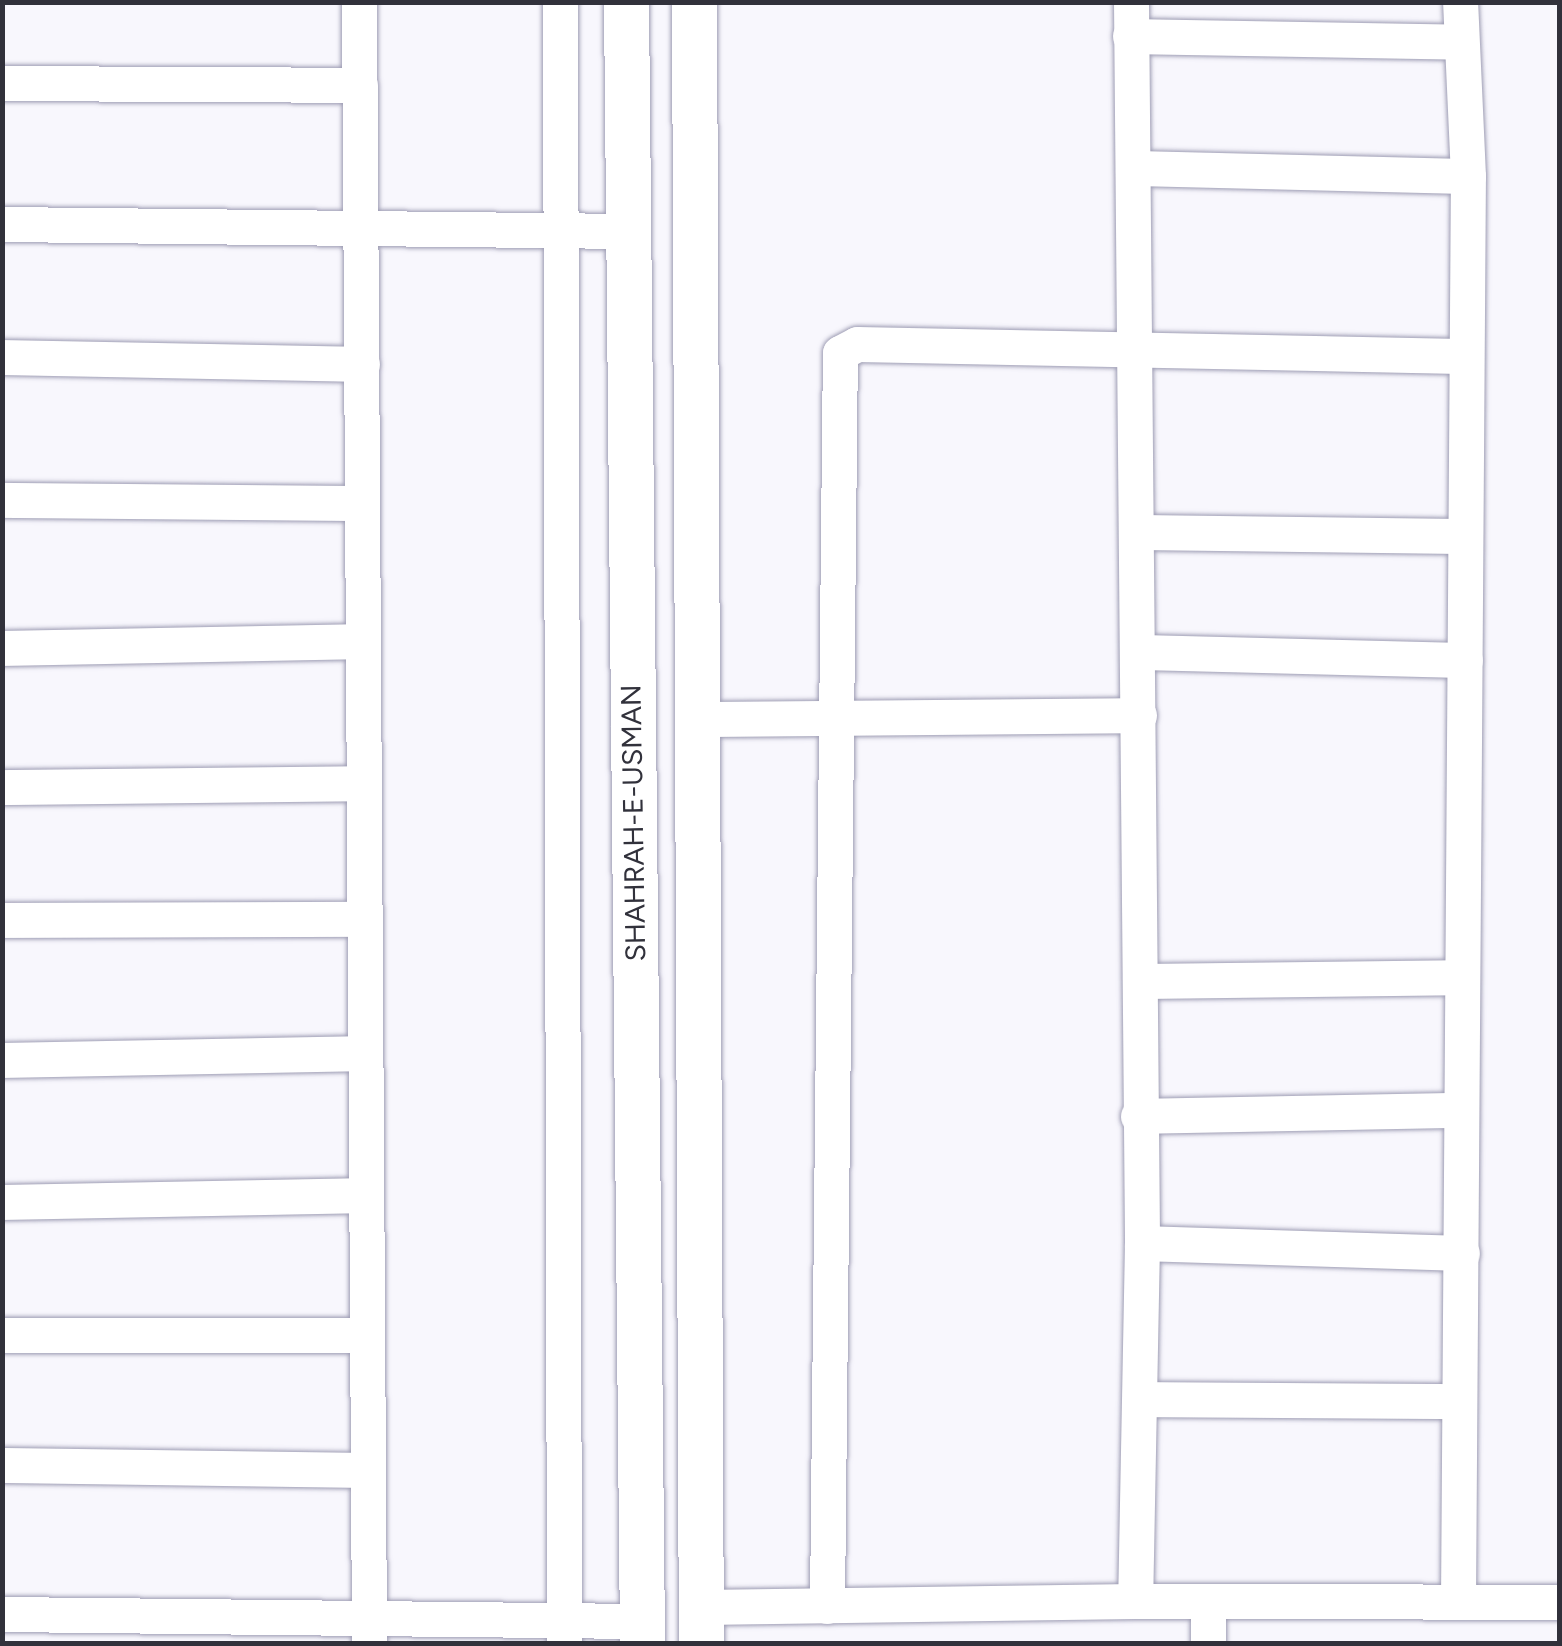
<!DOCTYPE html>
<style>
body{margin:0}
#map{position:relative;width:1562px;height:1646px;overflow:hidden;background:#f8f7fd;font-family:Figtree,sans-serif}
div>[style]{position:absolute}
.roads{filter:drop-shadow(0 0 2px #9e9db4) drop-shadow(0 0 2px #9e9db4)}
.minor>*{height:35px;margin:-17.5px;padding:0 17.5px;transform-origin:17.5px;border-radius:17.5px;background:#fff}
.major>*{height:45px;margin:-22.5px;padding:0 22.5px;transform-origin:22.5px;border-radius:22.5px;background:#fff}
span{translate:-50% -50%;white-space:nowrap;text-align:center;line-height:1.15;-webkit-text-stroke:9px #fff;paint-order:stroke}
.street-label{font-size:28px;color:#31313b}
.frame{position:absolute;inset:0;border:5px solid #31313b;pointer-events:none}
</style>
<div id="map">
<div class="roads">
<div class="minor">
<i style="left:359px;top:2px;width:1642px;rotate:89.65deg"></i>
<i style="left:560px;top:2px;width:1642px;rotate:89.86deg"></i>
<i style="left:1131px;top:2px;width:1241px;rotate:89.49deg"></i>
<i style="left:1142px;top:1243px;width:358px;rotate:91.1deg"></i>
<i style="left:1135px;top:1601px;width:425px;rotate:0.1deg"></i>
<i style="left:1130px;top:36px;width:331px;rotate:1deg"></i>
<i style="left:2px;top:83px;width:358px;rotate:0.3deg"></i>
<i style="left:1133px;top:168px;width:335px;rotate:1.4deg"></i>
<i style="left:2px;top:224px;width:625px;rotate:0.64deg"></i>
<i style="left:2px;top:357px;width:360px;rotate:1.1deg"></i>
<i style="left:2px;top:500px;width:360px;rotate:0.5deg"></i>
<i style="left:1137px;top:532px;width:326px;rotate:0.7deg"></i>
<i style="left:2px;top:648px;width:361px;rotate:-1.1deg"></i>
<i style="left:1139px;top:652px;width:326px;rotate:1.4deg"></i>
<i style="left:699px;top:719px;width:440px;rotate:-0.5deg"></i>
<i style="left:2px;top:787px;width:362px;rotate:-0.6deg"></i>
<i style="left:2px;top:920px;width:363px;rotate:-0.2deg"></i>
<i style="left:1140px;top:981px;width:319px;rotate:-0.7deg"></i>
<i style="left:2px;top:1060px;width:363px;rotate:-1.1deg"></i>
<i style="left:1138px;top:1116px;width:320px;rotate:-1.1deg"></i>
<i style="left:2px;top:1202px;width:364px;rotate:-1.1deg"></i>
<i style="left:1142px;top:1243px;width:320px;rotate:1.8deg"></i>
<i style="left:2px;top:1335px;width:365px"></i>
<i style="left:1142px;top:1399px;width:315px;rotate:0.4deg"></i>
<i style="left:2px;top:1465px;width:366px;rotate:0.8deg"></i>
<i style="left:1208px;top:1601px;width:43px;rotate:90deg"></i>
<i style="left:1458px;top:1602px;width:1426px;rotate:-89.6deg"></i>
<i style="left:1468px;top:176px;width:174px;rotate:-92.6deg"></i>
<i style="left:827px;top:1606px;width:1253px;rotate:-89.41deg"></i>
<i style="left:840px;top:353px;width:19px;rotate:-28deg"></i>
<i style="left:857px;top:344px;width:604px;rotate:1.14deg"></i>
<i style="left:701px;top:1607px;width:434px;rotate:-0.8deg"></i>
<i style="left:2px;top:1614px;width:640px;rotate:0.63deg"></i>
</div>
<div class="major">
<i style="left:626px;top:2px;width:1642px;rotate:89.44deg"></i>
<i style="left:694px;top:2px;width:1642px;rotate:89.76deg"></i>
</div>
</div>
<div class="street-label">
<span style="left:633px;top:823px;rotate:-91deg">SHAHRAH-E-USMAN</span>
</div>
<div class="frame"></div>
</div>
